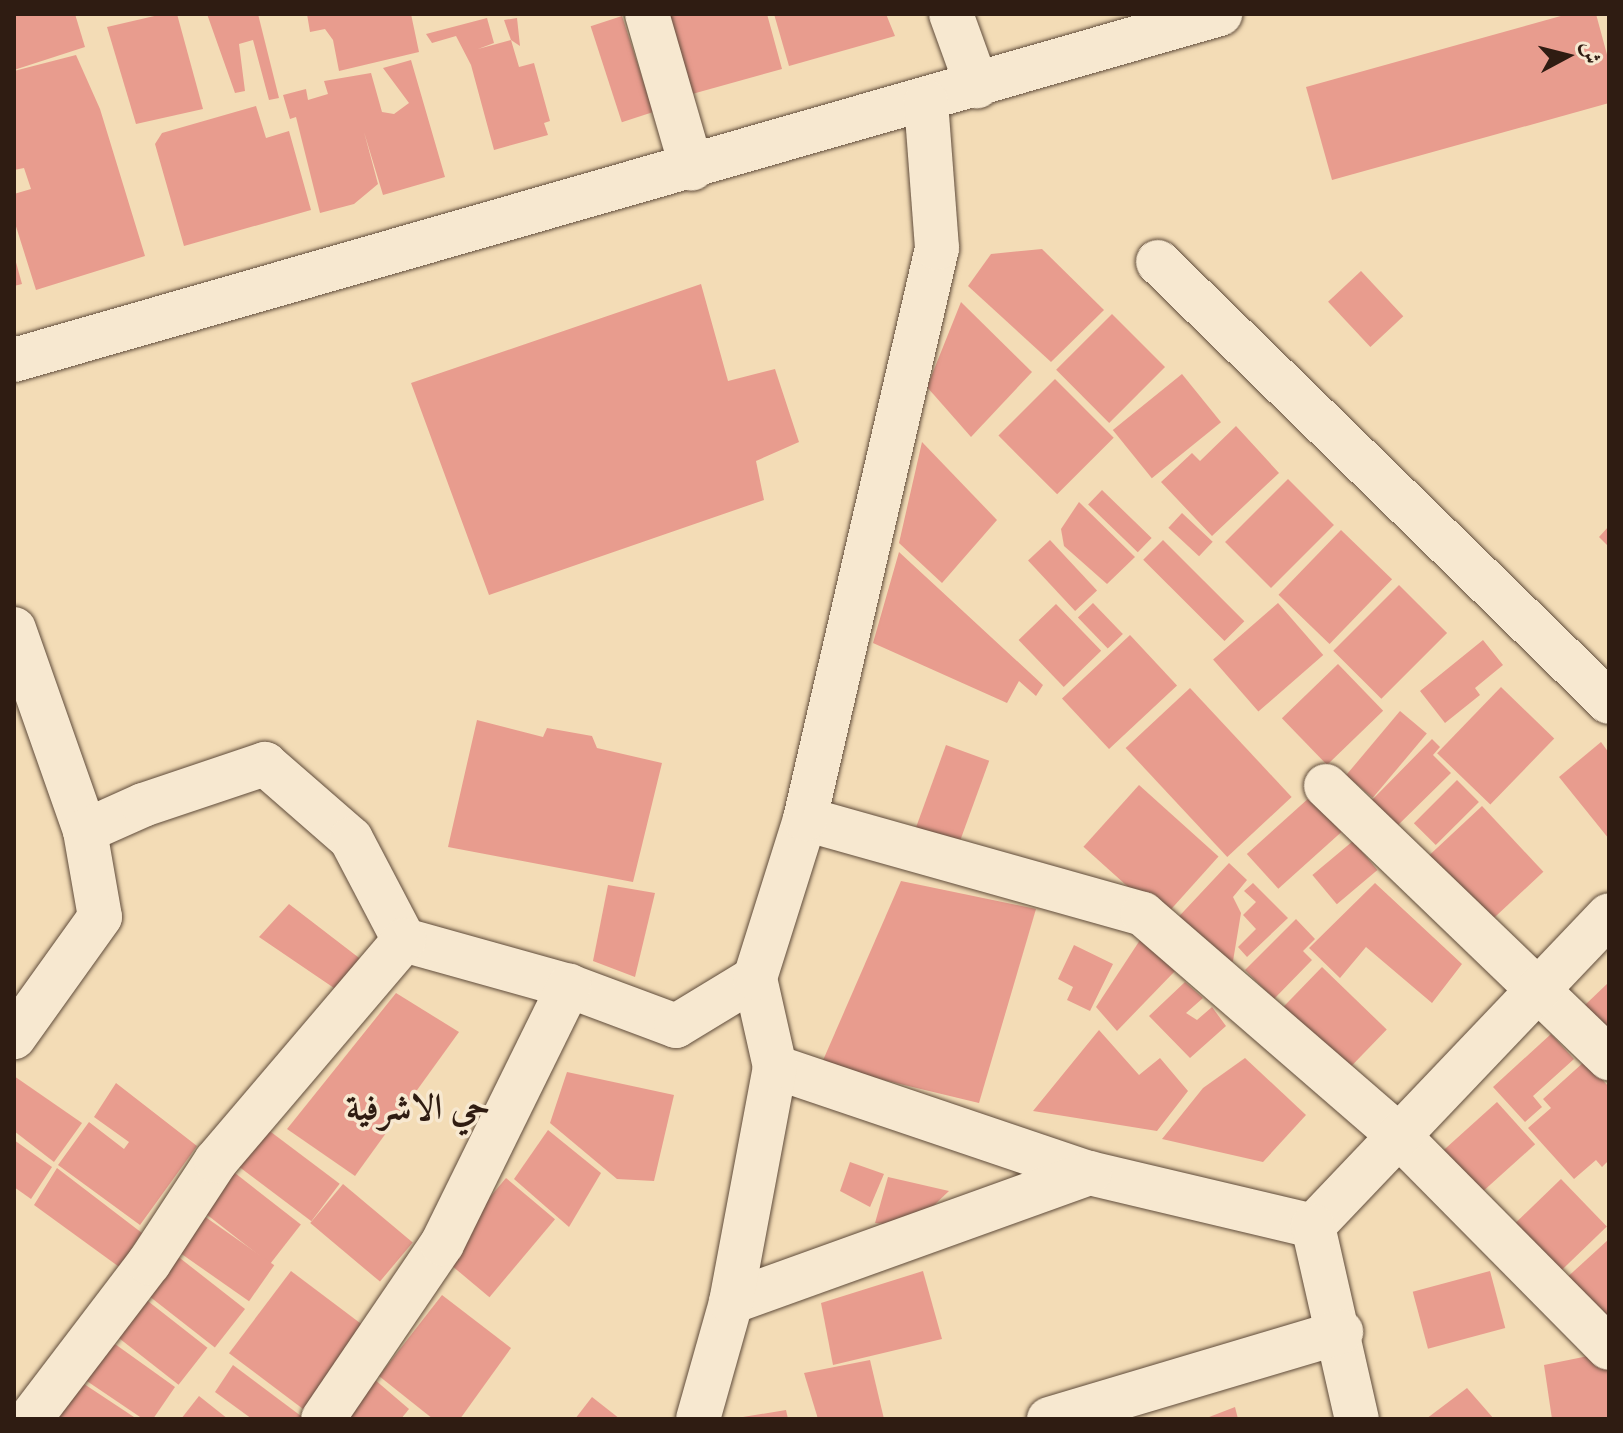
<!DOCTYPE html>
<meta charset="utf-8">
<style>
body{margin:0}
#map{position:relative;width:1623px;height:1433px;overflow:hidden;background:#f3dcb6;font-family:"EB Garamond",Amiri,serif}
div>[style]{position:absolute}
.building>*{inset:0;background:#e89c8e;transform-origin:0 0}
.roads{filter:drop-shadow(0 0 2px #604c3b) drop-shadow(0 0 2px #604c3b)}
.minor>*{height:44px;margin:-22px;padding:0 22px;transform-origin:22px;border-radius:22px;background:#f7e8d0}
span{translate:-50% -50%;white-space:nowrap;text-align:center;line-height:1.15;-webkit-text-stroke:7px #f7e8d0;paint-order:stroke}
.district-label{font-size:36px;color:#2f1c12;font-weight:700}
.frame{position:absolute;inset:0;border:16px solid #2f1c12;pointer-events:none}
.north{position:absolute;left:1527px;top:16px;width:80px;height:80px;-webkit-text-stroke:6px #f7e8d0;paint-order:stroke;rotate:83deg;font-size:22px;font-weight:700;line-height:32px;text-align:center;color:#2f1c12}
.north::after{content:'';display:block;margin:auto;width:28px;height:36px;background:#2f1c12;clip-path:polygon(50% 0,100% 100%,50% 72%,0 100%)}
</style>
<div id="map">
<div class="building">
<i style="clip-path:polygon(75px 14px,85px 47px,14px 70px,14px 15px)"></i>
<i style="clip-path:polygon(163px 14px,177px 14px,203px 109px,136px 124px,107px 27px)"></i>
<i style="clip-path:polygon(207px 14px,258px 14px,279px 98px,269px 100px,253px 40px,239px 44px,245px 91px,235px 93px)"></i>
<i style="clip-path:polygon(307px 14px,411px 14px,419px 52px,339px 71px,333px 40px,325px 29px,310px 32px)"></i>
<i style="clip-path:polygon(662px 14px,767px 14px,782px 69px,685px 96px)"></i>
<i style="clip-path:polygon(774px 14px,886px 14px,895px 36px,789px 66px)"></i>
<i style="clip-path:polygon(1568px 14px,1596px 14px,1609px 62px,1609px 103px,1332px 180px,1306px 87px)"></i>
<i style="left:622px;top:16px;width:101px;height:33px;rotate:72deg"></i>
<i style="clip-path:polygon(487px 18px,494px 43px,478px 49px,511px 40px,519px 67px,534px 63px,550px 121px,544px 123px,548px 135px,494px 150px,471px 65px,456px 36px,432px 43px,426px 34px)"></i>
<i style="clip-path:polygon(517px 18px,520px 46px,511px 40px,504px 20px)"></i>
<i style="clip-path:polygon(76px 55px,100px 109px,145px 256px,36px 290px,14px 220px,14px 194px,31px 189px,24px 168px,14px 170px,14px 71px)"></i>
<i style="clip-path:polygon(411px 60px,445px 177px,383px 195px,364px 132px,378px 184px,354px 204px,320px 213px,296px 117px,290px 119px,283px 95px,306px 89px,308px 100px,328px 94px,324px 81px,371px 73px,382px 112px,394px 114px,409px 103px,383px 68px)"></i>
<i style="clip-path:polygon(256px 106px,266px 138px,289px 131px,311px 210px,184px 246px,155px 144px,162px 133px)"></i>
<i style="clip-path:polygon(1042px 249px,1104px 310px,1051px 362px,968px 286px,991px 254px)"></i>
<i style="clip-path:polygon(14px 255px,22px 284px,14px 286px)"></i>
<i style="left:1361px;top:271px;width:62px;height:45px;rotate:47deg"></i>
<i style="clip-path:polygon(701px 284px,728px 381px,775px 369px,799px 442px,756px 461px,764px 500px,489px 595px,411px 383px)"></i>
<i style="clip-path:polygon(961px 302px,1032px 372px,971px 437px,927px 387px)"></i>
<i style="left:1112px;top:314px;width:75px;height:79px;rotate:45deg"></i>
<i style="left:1182px;top:374px;width:62px;height:89px;rotate:51deg"></i>
<i style="left:1055px;top:379px;width:83px;height:80px;rotate:45deg"></i>
<i style="clip-path:polygon(1236px 426px,1279px 473px,1212px 536px,1161px 482px,1192px 453px,1200px 461px)"></i>
<i style="clip-path:polygon(922px 442px,997px 520px,942px 583px,899px 543px)"></i>
<i style="left:1288px;top:479px;width:65px;height:89px;rotate:45deg"></i>
<i style="left:1102px;top:490px;width:69px;height:20px;rotate:44deg"></i>
<i style="clip-path:polygon(1079px 502px,1135px 557px,1107px 584px,1064px 546px,1061px 529px)"></i>
<i style="left:1182px;top:513px;width:42px;height:20px;rotate:43deg"></i>
<i style="clip-path:polygon(1609px 526px,1609px 547px,1599px 537px)"></i>
<i style="left:1341px;top:530px;width:71px;height:90px;rotate:44deg"></i>
<i style="left:1050px;top:540px;width:69px;height:30px;rotate:47deg"></i>
<i style="left:1163px;top:540px;width:115px;height:28px;rotate:45deg"></i>
<i style="clip-path:polygon(899px 552px,1043px 685px,1036px 696px,1019px 681px,1007px 703px,873px 643px)"></i>
<i style="left:1399px;top:585px;width:68px;height:93px;rotate:45deg"></i>
<i style="left:1093px;top:603px;width:43px;height:21px;rotate:46deg"></i>
<i style="left:1278px;top:603px;width:69px;height:86px;rotate:49deg"></i>
<i style="left:1056px;top:604px;width:65px;height:52px;rotate:46deg"></i>
<i style="left:1130px;top:635px;width:69px;height:93px;rotate:47deg"></i>
<i style="clip-path:polygon(1483px 640px,1503px 665px,1475px 688px,1480px 695px,1445px 723px,1420px 691px)"></i>
<i style="left:1338px;top:664px;width:65px;height:78px;rotate:46deg"></i>
<i style="left:1501px;top:687px;width:74px;height:92px;rotate:44deg"></i>
<i style="left:1190px;top:688px;width:149px;height:88px;rotate:47deg"></i>
<i style="left:1400px;top:711px;width:35px;height:84px;rotate:40deg"></i>
<i style="clip-path:polygon(477px 720px,543px 737px,547px 728px,592px 736px,597px 748px,662px 763px,633px 882px,448px 847px)"></i>
<i style="clip-path:polygon(1432px 739px,1440px 747px,1433px 755px,1451px 773px,1393px 830px,1368px 804px)"></i>
<i style="clip-path:polygon(1601px 742px,1609px 753px,1609px 839px,1559px 777px)"></i>
<i style="left:946px;top:745px;width:46px;height:91px;rotate:20deg"></i>
<i style="left:1457px;top:780px;width:31px;height:61px;rotate:45deg"></i>
<i style="left:1139px;top:785px;width:107px;height:83px;rotate:42deg"></i>
<i style="left:1310px;top:797px;width:47px;height:85px;rotate:48deg"></i>
<i style="left:1482px;top:806px;width:90px;height:86px;rotate:47deg"></i>
<i style="left:1353px;top:841px;width:38px;height:53px;rotate:50deg"></i>
<i style="clip-path:polygon(1229px 863px,1247px 880px,1233px 897px,1241px 913px,1233px 961px,1223px 974px,1170px 926px)"></i>
<i style="clip-path:polygon(901px 881px,1036px 909px,979px 1103px,821px 1065px)"></i>
<i style="clip-path:polygon(1253px 883px,1288px 918px,1247px 957px,1238px 947px,1256px 929px,1243px 915px,1256px 902px,1244px 891px)"></i>
<i style="clip-path:polygon(1375px 883px,1462px 964px,1432px 1003px,1366px 947px,1340px 978px,1309px 948px)"></i>
<i style="clip-path:polygon(608px 885px,655px 893px,635px 977px,593px 961px)"></i>
<i style="clip-path:polygon(289px 904px,367px 964px,336px 1007px,334px 988px,259px 937px)"></i>
<i style="clip-path:polygon(1296px 919px,1315px 939px,1303px 951px,1312px 960px,1274px 999px,1245px 970px)"></i>
<i style="clip-path:polygon(1142px 937px,1175px 971px,1117px 1031px,1096px 1007px)"></i>
<i style="clip-path:polygon(1074px 945px,1113px 964px,1090px 1011px,1067px 1000px,1073px 987px,1058px 979px)"></i>
<i style="left:1322px;top:967px;width:90px;height:70px;rotate:44deg"></i>
<i style="clip-path:polygon(1185px 982px,1203px 998px,1186px 1013px,1197px 1020px,1212px 1007px,1226px 1026px,1190px 1058px,1149px 1016px)"></i>
<i style="clip-path:polygon(1609px 982px,1609px 1030px,1585px 1005px)"></i>
<i style="clip-path:polygon(396px 993px,459px 1032px,355px 1176px,287px 1129px)"></i>
<i style="clip-path:polygon(1099px 1030px,1139px 1075px,1160px 1058px,1188px 1091px,1157px 1131px,1033px 1111px)"></i>
<i style="clip-path:polygon(1551px 1034px,1574px 1059px,1533px 1096px,1542px 1107px,1525px 1122px,1493px 1087px)"></i>
<i style="clip-path:polygon(1245px 1058px,1306px 1115px,1263px 1162px,1162px 1139px,1203px 1088px)"></i>
<i style="clip-path:polygon(1585px 1061px,1609px 1087px,1609px 1160px,1602px 1167px,1596px 1160px,1574px 1179px,1528px 1128px,1551px 1108px,1543px 1099px)"></i>
<i style="clip-path:polygon(567px 1072px,674px 1095px,654px 1181px,617px 1179px,550px 1123px)"></i>
<i style="clip-path:polygon(14px 1076px,82px 1123px,54px 1162px,14px 1131px)"></i>
<i style="clip-path:polygon(116px 1083px,197px 1146px,140px 1225px,58px 1165px,89px 1122px,124px 1149px,129px 1142px,94px 1117px)"></i>
<i style="left:1497px;top:1102px;width:57px;height:72px;rotate:48deg"></i>
<i style="left:263px;top:1126px;width:96px;height:47px;rotate:37deg"></i>
<i style="clip-path:polygon(548px 1130px,601px 1173px,569px 1227px,514px 1179px)"></i>
<i style="clip-path:polygon(14px 1140px,52px 1167px,31px 1199px,14px 1187px)"></i>
<i style="clip-path:polygon(850px 1162px,884px 1174px,870px 1207px,840px 1191px)"></i>
<i style="left:226px;top:1166px;width:95px;height:50px;rotate:38deg"></i>
<i style="clip-path:polygon(57px 1168px,142px 1233px,127px 1255px,143px 1265px,133px 1277px,34px 1205px)"></i>
<i style="clip-path:polygon(888px 1177px,949px 1191px,911px 1227px,875px 1223px)"></i>
<i style="left:506px;top:1178px;width:64px;height:102px;rotate:40deg"></i>
<i style="left:1561px;top:1179px;width:66px;height:76px;rotate:46deg"></i>
<i style="left:343px;top:1184px;width:91px;height:51px;rotate:40deg"></i>
<i style="left:194px;top:1209px;width:98px;height:44px;rotate:35deg"></i>
<i style="clip-path:polygon(1609px 1239px,1609px 1314px,1599px 1323px,1562px 1282px)"></i>
<i style="left:167px;top:1248px;width:99px;height:49px;rotate:38deg"></i>
<i style="left:291px;top:1271px;width:96px;height:103px;rotate:37deg"></i>
<i style="clip-path:polygon(923px 1271px,942px 1339px,833px 1365px,821px 1303px)"></i>
<i style="left:1490px;top:1271px;width:59px;height:80px;rotate:75deg"></i>
<i style="left:135px;top:1291px;width:92px;height:47px;rotate:38deg"></i>
<i style="clip-path:polygon(442px 1295px,511px 1348px,460px 1419px,433px 1419px,379px 1376px)"></i>
<i style="clip-path:polygon(101px 1334px,175px 1387px,153px 1419px,143px 1419px,75px 1373px)"></i>
<i style="clip-path:polygon(1598px 1354px,1609px 1366px,1609px 1419px,1552px 1419px,1544px 1365px)"></i>
<i style="clip-path:polygon(870px 1360px,884px 1419px,818px 1419px,804px 1373px)"></i>
<i style="clip-path:polygon(233px 1365px,305px 1419px,252px 1419px,215px 1392px)"></i>
<i style="clip-path:polygon(72px 1376px,137px 1419px,49px 1419px)"></i>
<i style="clip-path:polygon(374px 1379px,409px 1409px,401px 1419px,344px 1419px)"></i>
<i style="clip-path:polygon(1467px 1388px,1494px 1419px,1426px 1419px)"></i>
<i style="clip-path:polygon(199px 1396px,228px 1419px,181px 1419px)"></i>
<i style="clip-path:polygon(592px 1397px,620px 1419px,575px 1419px)"></i>
<i style="clip-path:polygon(1235px 1407px,1238px 1419px,1204px 1419px)"></i>
<i style="clip-path:polygon(786px 1410px,788px 1419px,743px 1419px,743px 1417px)"></i>
</div>
<div class="roads">
<div class="minor">
<i style="left:647px;top:14px;width:161px;rotate:73.8deg"></i>
<i style="left:951px;top:14px;width:77px;rotate:70.1deg"></i>
<i style="left:1158px;top:262px;width:630px;rotate:44.29deg"></i>
<i style="left:14px;top:360px;width:1255px;rotate:-16.01deg"></i>
<i style="left:14px;top:629px;width:214px;rotate:70.6deg"></i>
<i style="left:85px;top:831px;width:87px;rotate:80.1deg"></i>
<i style="left:100px;top:917px;width:148px;rotate:125.6deg"></i>
<i style="left:1326px;top:786px;width:393px;rotate:43.9deg"></i>
<i style="left:805px;top:819px;width:351px;rotate:15.7deg"></i>
<i style="left:1143px;top:914px;width:339px;rotate:40.9deg"></i>
<i style="left:1399px;top:1136px;width:298px;rotate:45.3deg"></i>
<i style="left:85px;top:831px;width:64px;rotate:-24.1deg"></i>
<i style="left:143px;top:805px;width:129px;rotate:-18.6deg"></i>
<i style="left:265px;top:764px;width:114px;rotate:41.1deg"></i>
<i style="left:351px;top:839px;width:114px;rotate:62.3deg"></i>
<i style="left:404px;top:940px;width:171px;rotate:15.6deg"></i>
<i style="left:569px;top:986px;width:114px;rotate:20.5deg"></i>
<i style="left:676px;top:1026px;width:92px;rotate:-31.3deg"></i>
<i style="left:775px;top:1067px;width:331px;rotate:18.7deg"></i>
<i style="left:1089px;top:1173px;width:230px;rotate:13.3deg"></i>
<i style="left:1313px;top:1226px;width:429px;rotate:-46.4deg"></i>
<i style="left:1313px;top:1226px;width:198px;rotate:77.2deg"></i>
<i style="left:731px;top:1302px;width:381px;rotate:-19.8deg"></i>
<i style="left:30px;top:1419px;width:196px;rotate:-52.7deg"></i>
<i style="left:149px;top:1263px;width:122px;rotate:-56.7deg"></i>
<i style="left:216px;top:1161px;width:290px;rotate:-49.6deg"></i>
<i style="left:323px;top:1419px;width:212px;rotate:-55.8deg"></i>
<i style="left:442px;top:1244px;width:288px;rotate:-63.8deg"></i>
<i style="left:698px;top:1419px;width:122px;rotate:-74.2deg"></i>
<i style="left:731px;top:1302px;width:239px;rotate:-79.4deg"></i>
<i style="left:775px;top:1067px;width:91px;rotate:-102.7deg"></i>
<i style="left:755px;top:978px;width:167px;rotate:-72.5deg"></i>
<i style="left:805px;top:819px;width:586px;rotate:-76.98deg"></i>
<i style="left:937px;top:248px;width:147px;rotate:-94.3deg"></i>
<i style="left:1049px;top:1419px;width:305px;rotate:-16.6deg"></i>
</div>
</div>
<div class="district-label">
<span style="left:418px;top:1107px">حي الاشرفية</span>
</div>
<div class="frame"></div>
<div class="north">ش</div>
</div>
